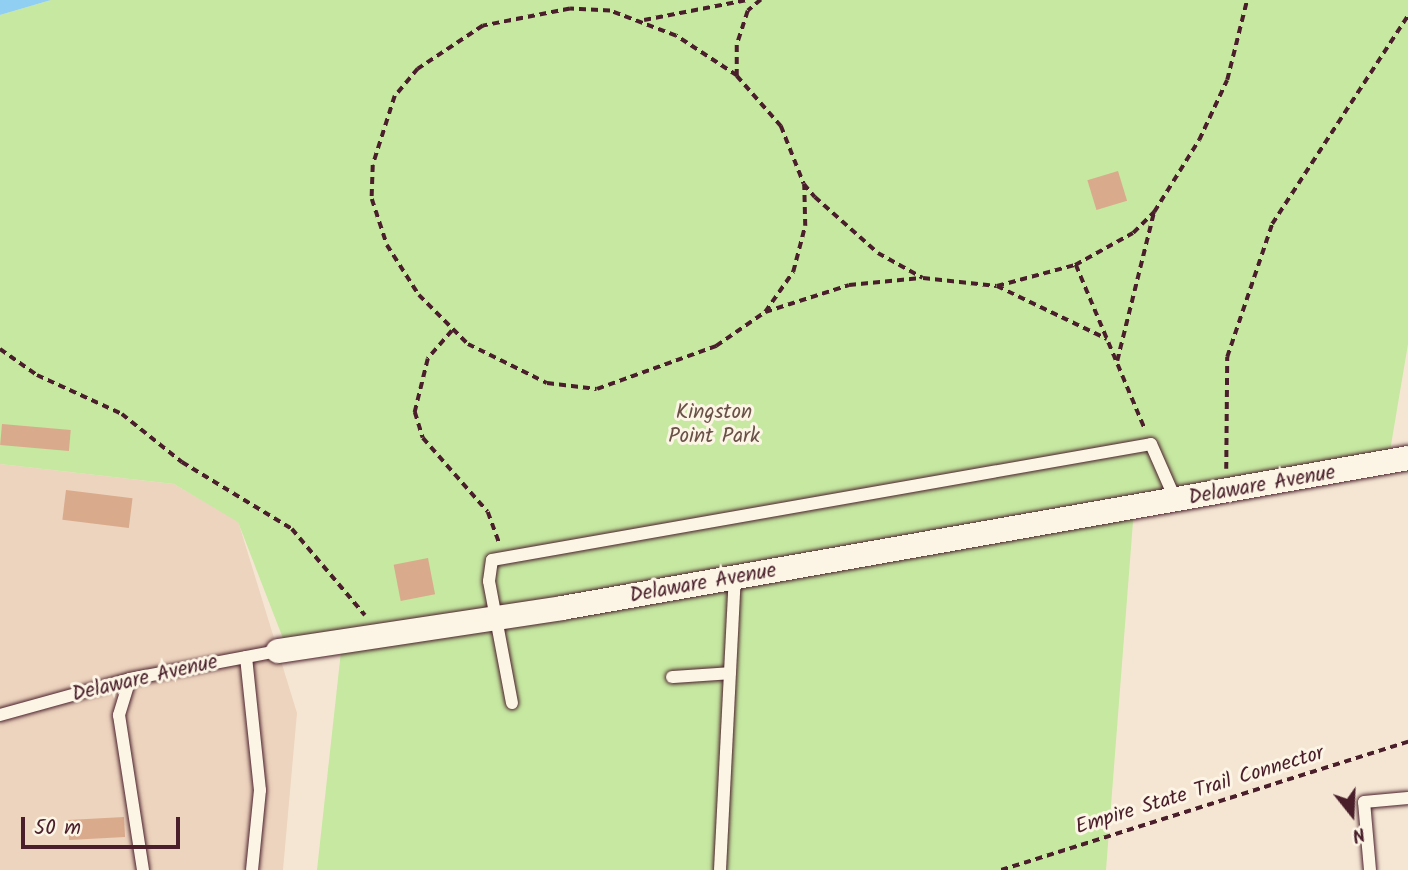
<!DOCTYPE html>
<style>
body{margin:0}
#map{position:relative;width:1408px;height:870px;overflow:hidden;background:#f5e6d3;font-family:Kalam,sans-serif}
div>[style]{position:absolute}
.built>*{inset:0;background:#edd4be}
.green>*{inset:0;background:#c6e8a1}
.water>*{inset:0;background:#90cff1}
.building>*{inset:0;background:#daaa8c;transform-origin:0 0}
.path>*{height:3.5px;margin-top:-1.75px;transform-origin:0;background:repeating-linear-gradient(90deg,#4a1f2b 0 7px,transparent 0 12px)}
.roads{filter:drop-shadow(0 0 2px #4a1f2b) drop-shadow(0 0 2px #4a1f2b)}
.service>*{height:12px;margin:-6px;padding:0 6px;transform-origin:6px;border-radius:6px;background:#fcf5e5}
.minor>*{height:24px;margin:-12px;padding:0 12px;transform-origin:12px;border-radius:12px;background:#fcf5e5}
span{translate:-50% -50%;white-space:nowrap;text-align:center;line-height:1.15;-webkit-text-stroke:6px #fcf5e5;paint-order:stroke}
.park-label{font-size:21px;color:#695148}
.street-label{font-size:21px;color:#4a1f2b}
.north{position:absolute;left:1317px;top:779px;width:70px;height:70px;-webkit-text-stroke:5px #fcf5e5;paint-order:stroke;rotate:162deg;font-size:19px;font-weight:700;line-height:28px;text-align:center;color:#4a1f2b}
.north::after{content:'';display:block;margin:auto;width:24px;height:32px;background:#4a1f2b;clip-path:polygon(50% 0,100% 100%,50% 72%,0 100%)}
.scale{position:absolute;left:21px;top:817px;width:159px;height:32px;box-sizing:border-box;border:4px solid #4a1f2b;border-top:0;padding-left:9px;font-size:21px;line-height:24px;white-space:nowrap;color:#4a1f2b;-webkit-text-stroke:5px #fcf5e5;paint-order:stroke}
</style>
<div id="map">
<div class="built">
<i style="clip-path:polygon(0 464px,174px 484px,238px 521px,297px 713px,283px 870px,0 870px)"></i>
</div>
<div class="green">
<i style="clip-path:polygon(51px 0,1408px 0,1408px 344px,1390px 451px,1135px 496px,1106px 870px,317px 870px,343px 633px,284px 641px,238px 522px,174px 484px,0 464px,0 15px)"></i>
</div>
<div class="water">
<i style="clip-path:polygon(0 0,51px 0,0 15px)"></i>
</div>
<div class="building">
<i style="left:1118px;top:171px;width:31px;height:32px;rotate:73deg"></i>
<i style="left:2px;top:424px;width:69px;height:21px;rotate:5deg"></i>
<i style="left:66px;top:490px;width:67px;height:30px;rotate:7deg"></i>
<i style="left:428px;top:558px;width:37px;height:35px;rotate:79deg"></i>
<i style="left:124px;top:817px;width:20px;height:56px;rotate:87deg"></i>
</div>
<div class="path">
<i style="left:761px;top:0;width:17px;rotate:140deg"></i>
<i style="left:748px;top:11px;width:36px;rotate:108deg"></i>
<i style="left:737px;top:45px;width:31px;rotate:90deg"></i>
<i style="left:737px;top:76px;width:67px;rotate:48.7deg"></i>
<i style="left:781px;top:126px;width:62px;rotate:68.4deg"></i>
<i style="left:804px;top:184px;width:17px;rotate:50deg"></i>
<i style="left:815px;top:197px;width:84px;rotate:41.6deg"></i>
<i style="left:878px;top:253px;width:51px;rotate:29.1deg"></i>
<i style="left:923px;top:278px;width:74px;rotate:6.2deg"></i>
<i style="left:997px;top:286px;width:122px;rotate:25.7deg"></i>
<i style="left:644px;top:20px;width:105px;rotate:-11deg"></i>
<i style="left:737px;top:76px;width:73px;rotate:-146.7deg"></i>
<i style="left:676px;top:36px;width:71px;rotate:-159.3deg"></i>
<i style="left:610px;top:11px;width:40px;rotate:-177.1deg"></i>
<i style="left:570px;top:9px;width:89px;rotate:168.9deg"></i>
<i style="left:483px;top:26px;width:78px;rotate:146.5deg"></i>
<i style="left:418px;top:69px;width:35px;rotate:130deg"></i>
<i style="left:395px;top:96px;width:72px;rotate:107.7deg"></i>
<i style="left:373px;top:165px;width:34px;rotate:92deg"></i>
<i style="left:372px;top:199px;width:48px;rotate:71.9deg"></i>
<i style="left:387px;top:245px;width:59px;rotate:57.4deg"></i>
<i style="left:419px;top:295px;width:69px;rotate:45deg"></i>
<i style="left:468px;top:344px;width:88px;rotate:26.3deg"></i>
<i style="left:547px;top:383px;width:50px;rotate:6.8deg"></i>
<i style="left:597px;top:389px;width:127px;rotate:-19.9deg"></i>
<i style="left:716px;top:346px;width:60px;rotate:-34.8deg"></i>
<i style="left:765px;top:312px;width:49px;rotate:-55deg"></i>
<i style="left:793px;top:272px;width:48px;rotate:-75.4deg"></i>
<i style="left:805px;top:226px;width:42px;rotate:-91.4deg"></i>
<i style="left:1076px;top:265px;width:178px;rotate:67.2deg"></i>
<i style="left:997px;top:286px;width:81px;rotate:-15.1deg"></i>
<i style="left:1075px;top:265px;width:66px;rotate:-28.9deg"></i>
<i style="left:1133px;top:233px;width:30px;rotate:-45deg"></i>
<i style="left:1154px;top:212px;width:85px;rotate:-58deg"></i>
<i style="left:1199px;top:140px;width:66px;rotate:-65deg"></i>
<i style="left:1227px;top:80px;width:82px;rotate:-76deg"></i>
<i style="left:765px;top:312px;width:88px;rotate:-17.8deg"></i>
<i style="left:849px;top:285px;width:72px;rotate:-5.6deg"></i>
<i style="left:452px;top:331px;width:37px;rotate:131deg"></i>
<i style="left:428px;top:359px;width:55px;rotate:103.8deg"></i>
<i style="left:415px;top:412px;width:27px;rotate:73deg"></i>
<i style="left:423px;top:438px;width:98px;rotate:48.7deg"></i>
<i style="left:488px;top:512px;width:32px;rotate:70deg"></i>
<i style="left:0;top:349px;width:45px;rotate:35.1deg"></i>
<i style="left:37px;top:375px;width:94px;rotate:24.6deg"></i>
<i style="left:122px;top:414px;width:77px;rotate:38.7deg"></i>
<i style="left:182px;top:462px;width:129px;rotate:31.3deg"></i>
<i style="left:292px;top:529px;width:113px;rotate:49.7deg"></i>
<i style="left:1117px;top:361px;width:154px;rotate:-76.1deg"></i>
<i style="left:1226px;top:469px;width:112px;rotate:-89.5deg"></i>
<i style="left:1227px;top:357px;width:140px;rotate:-71.3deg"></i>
<i style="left:1272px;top:224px;width:249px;rotate:-56.9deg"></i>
<i style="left:1001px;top:870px;width:427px;rotate:-17.5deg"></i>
</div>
<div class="roads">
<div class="service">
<i style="left:246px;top:657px;width:134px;rotate:84deg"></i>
<i style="left:260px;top:790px;width:80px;rotate:95.7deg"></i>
<i style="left:672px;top:677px;width:58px;rotate:-3.9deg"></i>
<i style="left:130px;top:679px;width:38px;rotate:107deg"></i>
<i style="left:119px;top:715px;width:157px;rotate:81.2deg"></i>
<i style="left:512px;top:703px;width:124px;rotate:-100.7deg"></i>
<i style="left:489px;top:581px;width:21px;rotate:-82deg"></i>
<i style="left:492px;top:560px;width:669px;rotate:-9.98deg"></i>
<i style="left:1151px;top:444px;width:62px;rotate:66.3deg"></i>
<i style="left:0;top:715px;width:135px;rotate:-15.5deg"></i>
<i style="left:130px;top:679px;width:151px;rotate:-10.7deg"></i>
<i style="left:720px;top:870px;width:292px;rotate:-87.1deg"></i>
<i style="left:1370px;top:870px;width:68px;rotate:-95deg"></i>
<i style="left:1364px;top:802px;width:44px;rotate:-5.2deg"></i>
</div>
<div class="minor">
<i style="left:278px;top:651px;width:287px;rotate:-8.6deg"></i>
<i style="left:562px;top:608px;width:859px;rotate:-10.05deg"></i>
</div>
</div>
<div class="park-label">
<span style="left:714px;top:425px">Kingston<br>Point Park</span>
</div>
<div class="street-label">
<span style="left:1262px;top:486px;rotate:-10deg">Delaware Avenue</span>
<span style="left:703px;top:584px;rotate:-10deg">Delaware Avenue</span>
<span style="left:145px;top:679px;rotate:-13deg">Delaware Avenue</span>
<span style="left:1200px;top:791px;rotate:-17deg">Empire State Trail Connector</span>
</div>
<div class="north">N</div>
<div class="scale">50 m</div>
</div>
